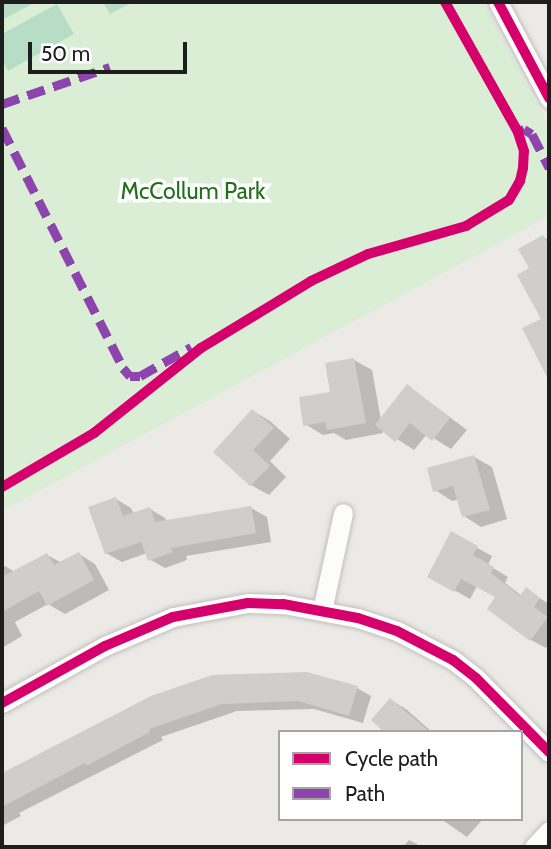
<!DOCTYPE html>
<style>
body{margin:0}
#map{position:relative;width:551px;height:849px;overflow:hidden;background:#eceae7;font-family:Cabin,sans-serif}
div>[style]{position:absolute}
.park>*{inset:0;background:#daeed6}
.pitch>*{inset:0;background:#b8ddc7}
.shadow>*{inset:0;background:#0003}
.building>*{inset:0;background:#d0cecd}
.roads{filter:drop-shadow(0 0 2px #bfbfbd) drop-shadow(0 0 2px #bfbfbd)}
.minor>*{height:19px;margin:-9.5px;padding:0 9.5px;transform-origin:9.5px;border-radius:9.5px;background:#fcfcfb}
.quiet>*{height:9px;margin-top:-4.5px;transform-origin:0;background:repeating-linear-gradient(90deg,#8e44ad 0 18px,transparent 0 27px)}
.cycleway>*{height:10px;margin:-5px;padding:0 5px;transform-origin:5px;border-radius:5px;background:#d6006c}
span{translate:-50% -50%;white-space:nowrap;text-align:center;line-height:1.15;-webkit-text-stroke:7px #fff;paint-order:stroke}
.park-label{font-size:23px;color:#216f19}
.frame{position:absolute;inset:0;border:4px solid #1e1e1e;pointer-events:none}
.legend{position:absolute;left:278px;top:730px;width:245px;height:91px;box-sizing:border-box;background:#fff;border:2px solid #a5a5a5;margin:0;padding:9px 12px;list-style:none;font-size:21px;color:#1e1e1e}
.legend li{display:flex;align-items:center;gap:14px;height:35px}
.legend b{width:35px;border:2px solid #a5a5a5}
.scale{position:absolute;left:28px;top:42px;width:159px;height:32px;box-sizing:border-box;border:4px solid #1e1e1e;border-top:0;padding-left:9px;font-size:21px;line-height:24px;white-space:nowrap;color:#1e1e1e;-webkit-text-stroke:5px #fff;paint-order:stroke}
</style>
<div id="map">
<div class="park">
<i style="clip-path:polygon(2px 2px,483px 2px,549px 127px,549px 216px,2px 511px)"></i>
</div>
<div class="pitch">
<i style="clip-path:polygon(2px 2px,36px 2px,2px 20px)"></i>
<i style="clip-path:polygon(103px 2px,133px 2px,110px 14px)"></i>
<i style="clip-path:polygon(57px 4px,74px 34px,8px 71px,2px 60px,2px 34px)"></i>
</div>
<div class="shadow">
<i style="clip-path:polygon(543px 237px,549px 240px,549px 365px,541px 361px,543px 319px,531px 269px)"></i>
<i style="clip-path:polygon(354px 360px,372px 370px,381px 420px,408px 386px,467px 430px,451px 449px,427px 434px,414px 450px,382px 429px,383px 433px,346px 440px,334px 433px,323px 435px,305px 424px,332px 393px)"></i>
<i style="clip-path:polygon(253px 411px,270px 421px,290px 439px,270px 461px,286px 477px,269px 495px,251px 485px,215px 452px)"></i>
<i style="clip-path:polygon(474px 457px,492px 467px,507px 519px,481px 527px,464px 516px,459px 499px,452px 501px,435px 490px)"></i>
<i style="clip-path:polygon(116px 499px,131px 508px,134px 514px,150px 509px,165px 518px,167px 522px,251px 508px,267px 517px,271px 542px,186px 556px,187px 560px,165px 568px,149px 559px,147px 553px,122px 562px,106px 553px)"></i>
<i style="clip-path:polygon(452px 534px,492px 556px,488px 565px,508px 577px,505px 583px,522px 596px,527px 590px,549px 604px,549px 644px,546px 648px,531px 640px,498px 597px,477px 586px,470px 599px,429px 576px)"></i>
<i style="clip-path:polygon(79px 554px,95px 564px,109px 590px,65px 614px,48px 604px,15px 622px,22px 636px,2px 648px,2px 568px,5px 566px,15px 572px,47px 555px,62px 563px)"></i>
<i style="clip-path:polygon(357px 688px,371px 696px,363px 723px,314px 709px,237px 711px,161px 737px,163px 740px,19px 813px,21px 816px,2px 826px,2px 777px,152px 698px)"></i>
<i style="clip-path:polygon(390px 700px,406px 709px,432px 732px,387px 732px)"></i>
<i style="clip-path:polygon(441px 819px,483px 819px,467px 837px)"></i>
<i style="clip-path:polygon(409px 840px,422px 847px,403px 847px)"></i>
</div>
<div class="building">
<i style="clip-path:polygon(543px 235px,549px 246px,549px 381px,522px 328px,541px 319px,517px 275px,529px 268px,518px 249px)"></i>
<i style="clip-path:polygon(354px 358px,366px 423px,327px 430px,325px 422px,303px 426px,299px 397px,330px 392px,325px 363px)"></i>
<i style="clip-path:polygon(407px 384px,450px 418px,432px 441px,410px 423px,395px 442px,375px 425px)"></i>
<i style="clip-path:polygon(252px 409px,274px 428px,253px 450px,270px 466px,250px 486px,213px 452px)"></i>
<i style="clip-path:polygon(474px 455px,490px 510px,462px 517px,453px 486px,433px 492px,427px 468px)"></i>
<i style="clip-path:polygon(116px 497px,123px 516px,150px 507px,155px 522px,251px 506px,256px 533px,171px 548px,173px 552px,148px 561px,141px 542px,105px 554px,88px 507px)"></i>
<i style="clip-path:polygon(451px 531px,478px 546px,473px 555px,494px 567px,491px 573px,520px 596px,526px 587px,540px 598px,534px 607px,548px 617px,530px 641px,487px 609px,495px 597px,461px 579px,454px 592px,427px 577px)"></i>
<i style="clip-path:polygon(79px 552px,94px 580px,47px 606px,39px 591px,2px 612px,2px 577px,47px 553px,54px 565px)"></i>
<i style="clip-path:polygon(307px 672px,358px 686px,349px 716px,298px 701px,222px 704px,149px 729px,150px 732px,86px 766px,85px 763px,2px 807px,2px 773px,151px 696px,212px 675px)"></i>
<i style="clip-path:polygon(390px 698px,430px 732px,384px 732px,371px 720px)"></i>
</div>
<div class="roads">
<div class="minor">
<i style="left:498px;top:2px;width:109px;rotate:62deg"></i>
<i style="left:322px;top:611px;width:100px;rotate:-77.9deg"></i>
<i style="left:2px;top:703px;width:118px;rotate:-29deg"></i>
<i style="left:105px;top:646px;width:74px;rotate:-23.1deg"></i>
<i style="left:173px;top:617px;width:76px;rotate:-10.6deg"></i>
<i style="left:248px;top:603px;width:35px;rotate:2deg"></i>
<i style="left:283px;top:604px;width:76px;rotate:10.6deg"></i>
<i style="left:358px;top:618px;width:41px;rotate:18.4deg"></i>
<i style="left:397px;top:631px;width:63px;rotate:27.4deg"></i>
<i style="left:453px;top:660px;width:29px;rotate:38deg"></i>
<i style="left:476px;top:678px;width:104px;rotate:45.4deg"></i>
<i style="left:534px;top:847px;width:22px;rotate:-47deg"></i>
</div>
</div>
<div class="quiet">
<i style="left:2px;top:104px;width:114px;rotate:-18.9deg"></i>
<i style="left:2px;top:128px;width:269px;rotate:63.2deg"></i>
<i style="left:123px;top:368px;width:11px;rotate:49deg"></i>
<i style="left:130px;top:376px;width:10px"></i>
<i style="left:140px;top:376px;width:59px;rotate:-29.6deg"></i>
<i style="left:518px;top:132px;width:7px;rotate:-27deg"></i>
<i style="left:524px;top:129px;width:9px;rotate:32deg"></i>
<i style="left:532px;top:134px;width:38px;rotate:63deg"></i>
</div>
<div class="cycleway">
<i style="left:498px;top:2px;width:109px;rotate:62deg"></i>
<i style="left:2px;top:487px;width:107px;rotate:-30.4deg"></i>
<i style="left:94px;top:433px;width:137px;rotate:-38.5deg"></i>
<i style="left:201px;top:348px;width:129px;rotate:-31.3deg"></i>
<i style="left:311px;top:281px;width:63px;rotate:-25.3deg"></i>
<i style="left:368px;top:254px;width:102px;rotate:-15.9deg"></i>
<i style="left:466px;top:226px;width:50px;rotate:-31.2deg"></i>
<i style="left:509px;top:200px;width:22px;rotate:-60deg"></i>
<i style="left:520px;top:181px;width:13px;rotate:-77deg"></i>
<i style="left:523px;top:168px;width:17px;rotate:-87deg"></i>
<i style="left:524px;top:151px;width:20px;rotate:-108deg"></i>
<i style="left:518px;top:132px;width:149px;rotate:-119.3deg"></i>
<i style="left:2px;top:703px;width:118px;rotate:-29deg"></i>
<i style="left:105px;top:646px;width:74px;rotate:-23.1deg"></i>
<i style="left:173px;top:617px;width:76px;rotate:-10.6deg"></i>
<i style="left:248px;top:603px;width:35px;rotate:2deg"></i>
<i style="left:283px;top:604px;width:76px;rotate:10.6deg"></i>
<i style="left:358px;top:618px;width:41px;rotate:18.4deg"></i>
<i style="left:397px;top:631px;width:63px;rotate:27.4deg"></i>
<i style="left:453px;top:660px;width:29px;rotate:38deg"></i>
<i style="left:476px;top:678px;width:104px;rotate:45.4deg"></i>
</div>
<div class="park-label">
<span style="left:193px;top:191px">McCollum Park</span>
</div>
<div class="frame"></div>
<ul class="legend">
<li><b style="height:9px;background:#d6006c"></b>Cycle path</li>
<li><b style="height:9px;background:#8e44ad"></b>Path</li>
</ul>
<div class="scale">50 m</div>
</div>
